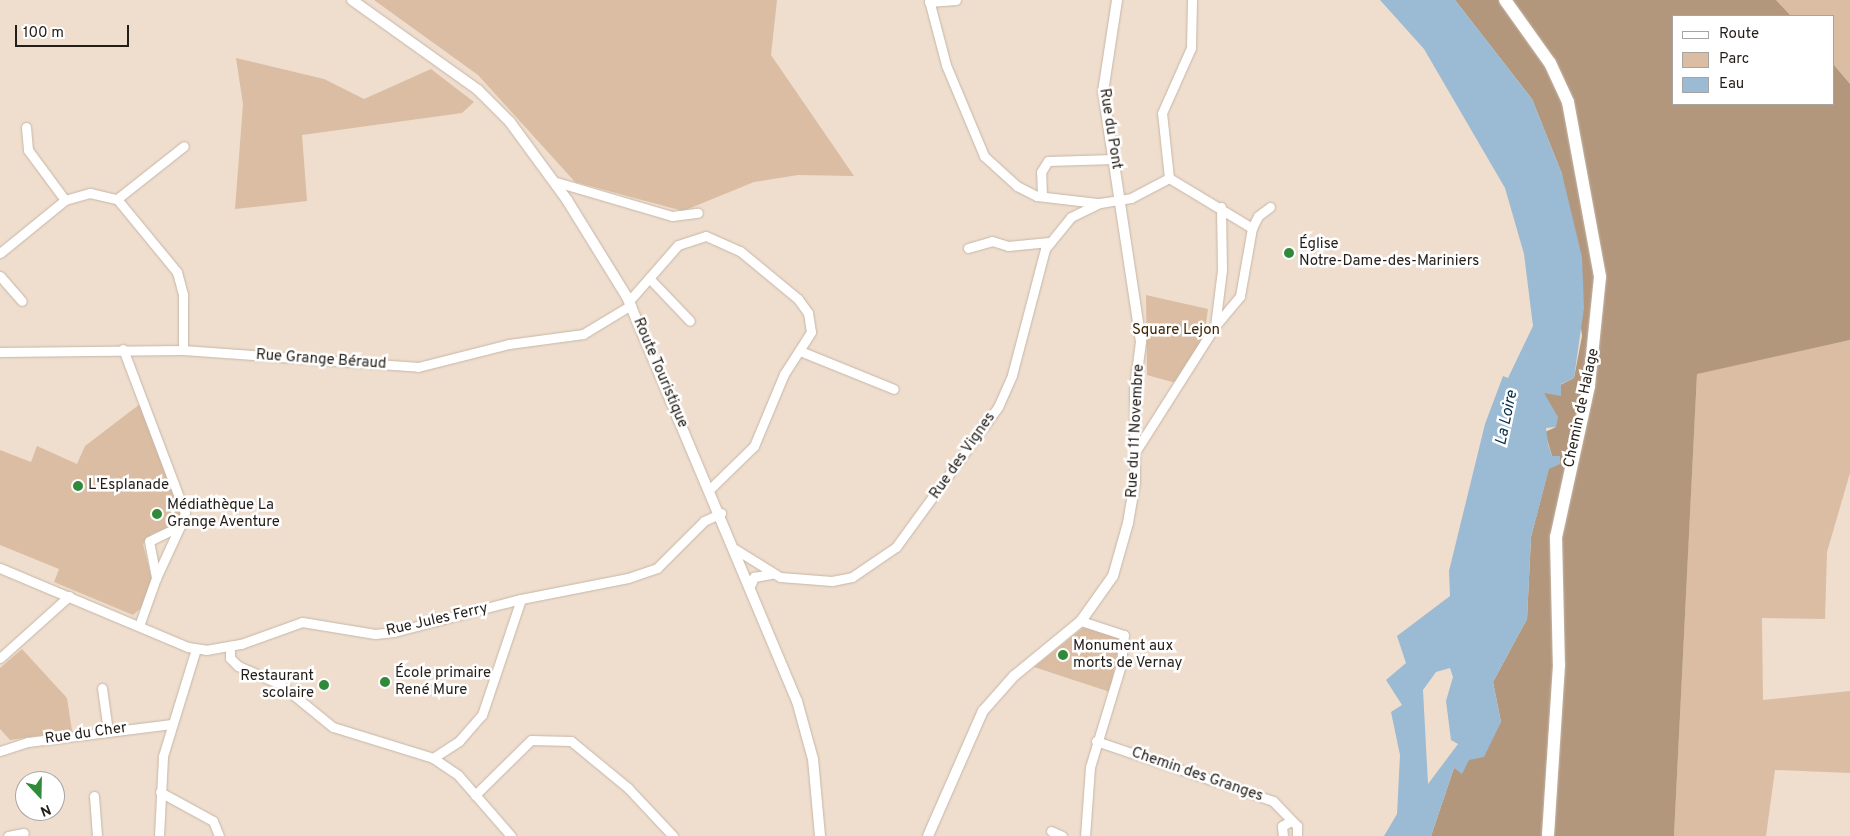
<!DOCTYPE html>
<meta charset="utf-8">
<style>
body{margin:0}
#map{position:relative;width:1850px;height:836px;overflow:hidden;background:#efdece;font-family:Overpass,sans-serif}
div>[style]{position:absolute}
.green>*{inset:0;background:#dabda2}
.forest>*{inset:0;background:#b2977d}
.water>*{inset:0;background:#9bbad3}
.roads{filter:drop-shadow(0 0 1px #c6b6a7) drop-shadow(0 0 1px #c6b6a7)}
.minor>*{height:9px;margin:-4.5px;padding:0 4.5px;transform-origin:4.5px;border-radius:4.5px;background:#fff}
.tertiary>*{height:10px;margin:-5px;padding:0 5px;transform-origin:5px;border-radius:5px;background:#fff}
.secondary>*{height:12px;margin:-6px;padding:0 6px;transform-origin:6px;border-radius:6px;background:#fff}
.dots>*{width:14px;height:14px;translate:-50% -50%;box-sizing:border-box;border:2px solid #fff;border-radius:50%}
span{translate:-50% -50%;white-space:nowrap;text-align:center;line-height:1.15;-webkit-text-stroke:5px #fff;paint-order:stroke}
.street-label{font-size:15px;color:#241e18}
.poi-label{font-size:15px;color:#241e18}
.left{translate:0 -50%;text-align:left}
.right{translate:-100% -50%;text-align:right}
.park-label{font-size:15px;color:#412402}
.water-label{font-size:16px;color:#042c46;font-style:italic}
.legend{position:absolute;left:1672px;top:15px;width:162px;height:90px;box-sizing:border-box;background:#fff;border:1px solid #a7a5a3;margin:0;padding:6px 9px;list-style:none;font-size:15px;color:#241e18}
.legend li{display:flex;align-items:center;gap:10px;height:25px}
.legend b{width:25px;border:1px solid #a7a5a3}
.north{position:absolute;left:15px;top:771px;width:50px;height:50px;box-sizing:border-box;background:#fff;border:1px solid #a7a5a3;border-radius:50%;rotate:159deg;font-size:14px;font-weight:700;line-height:20px;text-align:center;color:#241e18}
.north::after{content:'';display:block;margin:auto;width:18px;height:22px;background:#318a3a;clip-path:polygon(50% 0,100% 100%,50% 72%,0 100%)}
.scale{position:absolute;left:15px;top:25px;width:114px;height:22px;box-sizing:border-box;border:2px solid #241e18;border-top:0;padding-left:6px;font-size:15px;line-height:18px;white-space:nowrap;color:#241e18;-webkit-text-stroke:4px #fff;paint-order:stroke}
</style>
<div id="map">
<div class="green">
<i style="clip-path:polygon(374px 0,777px 0,771px 55px,854px 176px,798px 175px,754px 182px,683px 211px,575px 182px,478px 75px)"></i>
<i style="clip-path:polygon(1776px 0,1850px 0,1850px 84px,1834px 65px,1834px 16px,1791px 16px)"></i>
<i style="clip-path:polygon(236px 58px,324px 79px,364px 99px,431px 69px,474px 102px,462px 113px,302px 135px,307px 201px,235px 209px,243px 104px)"></i>
<i style="clip-path:polygon(1146px 295px,1208px 309px,1206px 323px,1211px 325px,1176px 383px,1147px 375px)"></i>
<i style="clip-path:polygon(1850px 340px,1850px 473px,1827px 552px,1825px 619px,1762px 618px,1763px 700px,1850px 691px,1850px 773px,1775px 770px,1766px 836px,1674px 836px,1697px 373px)"></i>
<i style="clip-path:polygon(140px 404px,181px 512px,174px 525px,152px 534px,143px 544px,152px 580px,141px 608px,133px 615px,54px 582px,59px 569px,0 545px,0 450px,31px 462px,37px 446px,77px 464px,85px 446px)"></i>
<i style="clip-path:polygon(1084px 627px,1120px 638px,1110px 692px,1034px 667px)"></i>
<i style="clip-path:polygon(22px 649px,67px 698px,72px 731px,10px 740px,0 729px,0 668px)"></i>
</div>
<div class="forest">
<i style="clip-path:polygon(1455px 0,1776px 0,1791px 16px,1674px 16px,1674px 104px,1834px 104px,1834px 65px,1850px 84px,1850px 340px,1697px 374px,1674px 836px,1431px 836px,1454px 768px,1469px 760px,1501px 722px,1493px 682px,1527px 619px,1531px 537px,1552px 456px,1545px 432px,1556px 427px,1544px 393px,1574px 378px,1582px 336px,1562px 174px,1532px 99px)"></i>
</div>
<div class="water">
<i style="clip-path:polygon(evenodd,1380px 0,1455px 0,1532px 99px,1562px 174px,1582px 257px,1584px 308px,1574px 378px,1561px 384px,1561px 396px,1544px 393px,1558px 417px,1556px 427px,1546px 428px,1548px 444px,1552px 456px,1560px 456px,1560px 464px,1549px 469px,1531px 537px,1527px 619px,1493px 682px,1501px 722px,1484px 757px,1469px 760px,1462px 774px,1454px 768px,1431px 836px,1384px 836px,1397px 814px,1400px 755px,1391px 712px,1402px 705px,1386px 680px,1406px 663px,1397px 636px,1450px 596px,1449px 571px,1485px 424px,1503px 376px,1508px 378px,1533px 326px,1524px 254px,1505px 188px,1424px 49px,1380px 0,1450px 668px,1453px 677px,1446px 701px,1451px 740px,1458px 744px,1428px 784px,1423px 690px,1436px 672px,1450px 668px)"></i>
</div>
<div class="roads">
<div class="minor">
<i style="left:929px;top:0;width:67px;rotate:75.3deg"></i>
<i style="left:946px;top:65px;width:99px;rotate:67.3deg"></i>
<i style="left:984px;top:156px;width:45px;rotate:42.3deg"></i>
<i style="left:1017px;top:186px;width:22px;rotate:27deg"></i>
<i style="left:1037px;top:196px;width:60px;rotate:6.7deg"></i>
<i style="left:929px;top:2px;width:27px;rotate:-4deg"></i>
<i style="left:26px;top:127px;width:23px;rotate:85deg"></i>
<i style="left:28px;top:150px;width:62px;rotate:53.5deg"></i>
<i style="left:1169px;top:178px;width:65px;rotate:-96.1deg"></i>
<i style="left:1162px;top:113px;width:71px;rotate:-66deg"></i>
<i style="left:1191px;top:48px;width:48px;rotate:-88.8deg"></i>
<i style="left:553px;top:181px;width:124px;rotate:16.4deg"></i>
<i style="left:672px;top:216px;width:26px;rotate:-7deg"></i>
<i style="left:1042px;top:196px;width:24px;rotate:-92deg"></i>
<i style="left:1041px;top:172px;width:13px;rotate:-58deg"></i>
<i style="left:1048px;top:161px;width:66px;rotate:-1.7deg"></i>
<i style="left:117px;top:199px;width:85px;rotate:-38.3deg"></i>
<i style="left:968px;top:248px;width:25px;rotate:-16deg"></i>
<i style="left:992px;top:241px;width:17px;rotate:17deg"></i>
<i style="left:1008px;top:246px;width:41px;rotate:-5.6deg"></i>
<i style="left:0;top:253px;width:84px;rotate:-39.2deg"></i>
<i style="left:65px;top:200px;width:26px;rotate:-16deg"></i>
<i style="left:90px;top:193px;width:28px;rotate:13deg"></i>
<i style="left:117px;top:199px;width:94px;rotate:50.6deg"></i>
<i style="left:177px;top:272px;width:24px;rotate:75deg"></i>
<i style="left:183px;top:295px;width:55px;rotate:90deg"></i>
<i style="left:0;top:276px;width:33px;rotate:49deg"></i>
<i style="left:649px;top:278px;width:59px;rotate:46.4deg"></i>
<i style="left:629px;top:301px;width:74px;rotate:-48.8deg"></i>
<i style="left:678px;top:245px;width:29px;rotate:-18deg"></i>
<i style="left:706px;top:236px;width:37px;rotate:24deg"></i>
<i style="left:740px;top:251px;width:75px;rotate:39.6deg"></i>
<i style="left:798px;top:299px;width:17px;rotate:54deg"></i>
<i style="left:808px;top:313px;width:19px;rotate:81deg"></i>
<i style="left:811px;top:332px;width:50px;rotate:122.7deg"></i>
<i style="left:784px;top:374px;width:78px;rotate:112.6deg"></i>
<i style="left:754px;top:446px;width:62px;rotate:135.7deg"></i>
<i style="left:1215px;top:326px;width:56px;rotate:-82.9deg"></i>
<i style="left:1222px;top:270px;width:63px;rotate:-90.9deg"></i>
<i style="left:123px;top:349px;width:175px;rotate:69.3deg"></i>
<i style="left:185px;top:513px;width:14px;rotate:111deg"></i>
<i style="left:180px;top:526px;width:34px;rotate:154deg"></i>
<i style="left:149px;top:541px;width:38px;rotate:79deg"></i>
<i style="left:156px;top:578px;width:51px;rotate:109.5deg"></i>
<i style="left:800px;top:351px;width:101px;rotate:22deg"></i>
<i style="left:0;top:352px;width:183px;rotate:-0.6deg"></i>
<i style="left:183px;top:350px;width:236px;rotate:4.1deg"></i>
<i style="left:418px;top:367px;width:94px;rotate:-14.2deg"></i>
<i style="left:509px;top:344px;width:75px;rotate:-7.7deg"></i>
<i style="left:583px;top:334px;width:56px;rotate:-31.1deg"></i>
<i style="left:1137px;top:449px;width:146px;rotate:-57.6deg"></i>
<i style="left:1215px;top:326px;width:39px;rotate:-50deg"></i>
<i style="left:1240px;top:296px;width:69px;rotate:-80deg"></i>
<i style="left:1252px;top:228px;width:13px;rotate:-63deg"></i>
<i style="left:1258px;top:216px;width:15px;rotate:-37deg"></i>
<i style="left:735px;top:549px;width:53px;rotate:31.9deg"></i>
<i style="left:780px;top:577px;width:52px;rotate:4.4deg"></i>
<i style="left:832px;top:581px;width:20px;rotate:-11deg"></i>
<i style="left:852px;top:577px;width:53px;rotate:-34.3deg"></i>
<i style="left:896px;top:547px;width:173px;rotate:-53.9deg"></i>
<i style="left:998px;top:407px;width:35px;rotate:-66deg"></i>
<i style="left:1012px;top:375px;width:130px;rotate:-75.3deg"></i>
<i style="left:1045px;top:249px;width:41px;rotate:-50.9deg"></i>
<i style="left:1071px;top:217px;width:32px;rotate:-26deg"></i>
<i style="left:1100px;top:203px;width:31px;rotate:-9deg"></i>
<i style="left:1131px;top:198px;width:43px;rotate:-27.8deg"></i>
<i style="left:1169px;top:178px;width:97px;rotate:31.1deg"></i>
<i style="left:0;top:568px;width:204px;rotate:22.8deg"></i>
<i style="left:188px;top:647px;width:18px;rotate:9deg"></i>
<i style="left:206px;top:650px;width:36px;rotate:-10deg"></i>
<i style="left:241px;top:644px;width:65px;rotate:-19.8deg"></i>
<i style="left:302px;top:622px;width:74px;rotate:9.3deg"></i>
<i style="left:375px;top:634px;width:19px;rotate:-6deg"></i>
<i style="left:394px;top:632px;width:131px;rotate:-14.6deg"></i>
<i style="left:521px;top:599px;width:109px;rotate:-11.1deg"></i>
<i style="left:628px;top:578px;width:31px;rotate:-19deg"></i>
<i style="left:657px;top:568px;width:66px;rotate:-45deg"></i>
<i style="left:704px;top:521px;width:19px;rotate:-25deg"></i>
<i style="left:156px;top:578px;width:57px;rotate:-65.2deg"></i>
<i style="left:751px;top:584px;width:8px;rotate:-67deg"></i>
<i style="left:754px;top:577px;width:17px;rotate:-10deg"></i>
<i style="left:1081px;top:621px;width:45px;rotate:18deg"></i>
<i style="left:1124px;top:635px;width:30px;rotate:96deg"></i>
<i style="left:1121px;top:665px;width:107px;rotate:106.9deg"></i>
<i style="left:1090px;top:767px;width:69px;rotate:94.1deg"></i>
<i style="left:230px;top:647px;width:11px;rotate:90deg"></i>
<i style="left:230px;top:658px;width:11px;rotate:45deg"></i>
<i style="left:238px;top:666px;width:46px;rotate:23.2deg"></i>
<i style="left:280px;top:684px;width:68px;rotate:39.1deg"></i>
<i style="left:333px;top:727px;width:105px;rotate:17.2deg"></i>
<i style="left:433px;top:758px;width:30px;rotate:34deg"></i>
<i style="left:458px;top:775px;width:81px;rotate:49deg"></i>
<i style="left:0;top:658px;width:93px;rotate:-41.9deg"></i>
<i style="left:102px;top:688px;width:43px;rotate:82.1deg"></i>
<i style="left:1096px;top:741px;width:187px;rotate:18.7deg"></i>
<i style="left:1273px;top:801px;width:35px;rotate:46deg"></i>
<i style="left:1297px;top:826px;width:10px;rotate:90deg"></i>
<i style="left:0;top:751px;width:29px;rotate:-18deg"></i>
<i style="left:28px;top:742px;width:145px;rotate:-7.1deg"></i>
<i style="left:433px;top:758px;width:31px;rotate:-33deg"></i>
<i style="left:459px;top:741px;width:35px;rotate:-49deg"></i>
<i style="left:482px;top:715px;width:122px;rotate:-71.4deg"></i>
<i style="left:160px;top:792px;width:60px;rotate:28.7deg"></i>
<i style="left:213px;top:821px;width:16px;rotate:68deg"></i>
<i style="left:475px;top:795px;width:78px;rotate:-44.5deg"></i>
<i style="left:531px;top:740px;width:40px;rotate:1.4deg"></i>
<i style="left:571px;top:741px;width:74px;rotate:39.5deg"></i>
<i style="left:628px;top:788px;width:66px;rotate:46.8deg"></i>
<i style="left:94px;top:796px;width:40px;rotate:85.7deg"></i>
<i style="left:1051px;top:831px;width:12px;rotate:24deg"></i>
<i style="left:8px;top:836px;width:16px;rotate:-11deg"></i>
<i style="left:159px;top:836px;width:80px;rotate:-87.1deg"></i>
<i style="left:163px;top:756px;width:112px;rotate:-72.9deg"></i>
<i style="left:1283px;top:836px;width:10px;rotate:-96deg"></i>
<i style="left:1282px;top:826px;width:8px;rotate:-30deg"></i>
</div>
<div class="tertiary">
<i style="left:352px;top:0;width:155px;rotate:35.5deg"></i>
<i style="left:478px;top:90px;width:45px;rotate:45deg"></i>
<i style="left:510px;top:122px;width:97px;rotate:53.8deg"></i>
<i style="left:567px;top:200px;width:114px;rotate:58.3deg"></i>
<i style="left:627px;top:297px;width:438px;rotate:67.2deg"></i>
<i style="left:797px;top:701px;width:60px;rotate:74.6deg"></i>
<i style="left:813px;top:759px;width:77px;rotate:84.8deg"></i>
<i style="left:928px;top:836px;width:137px;rotate:-66.3deg"></i>
<i style="left:983px;top:711px;width:47px;rotate:-48.5deg"></i>
<i style="left:1014px;top:676px;width:87px;rotate:-39.4deg"></i>
<i style="left:1081px;top:621px;width:55px;rotate:-54.6deg"></i>
<i style="left:1113px;top:576px;width:55px;rotate:-74.2deg"></i>
<i style="left:1128px;top:523px;width:42px;rotate:-80.3deg"></i>
<i style="left:1135px;top:482px;width:94px;rotate:-90deg"></i>
<i style="left:1135px;top:388px;width:46px;rotate:-82.6deg"></i>
<i style="left:1141px;top:342px;width:253px;rotate:-98.6deg"></i>
<i style="left:1103px;top:92px;width:93px;rotate:-81.3deg"></i>
</div>
<div class="secondary">
<i style="left:1505px;top:0;width:77px;rotate:54.5deg"></i>
<i style="left:1550px;top:63px;width:43px;rotate:65.2deg"></i>
<i style="left:1568px;top:102px;width:178px;rotate:79.6deg"></i>
<i style="left:1600px;top:277px;width:110px;rotate:95.8deg"></i>
<i style="left:1589px;top:386px;width:155px;rotate:102.3deg"></i>
<i style="left:1556px;top:537px;width:128px;rotate:88.7deg"></i>
<i style="left:1559px;top:665px;width:171px;rotate:93.7deg"></i>
</div>
</div>
<div class="dots">
<i style="left:1289px;top:253px;background:#318a3a"></i>
<i style="left:78px;top:486px;background:#318a3a"></i>
<i style="left:157px;top:514px;background:#318a3a"></i>
<i style="left:1063px;top:655px;background:#318a3a"></i>
<i style="left:385px;top:682px;background:#318a3a"></i>
<i style="left:324px;top:685px;background:#318a3a"></i>
</div>
<div class="street-label">
<span style="left:1110px;top:129px;rotate:81deg">Rue du Pont</span>
<span style="left:321px;top:360px;rotate:4deg">Rue Grange Béraud</span>
<span style="left:660px;top:373px;rotate:67deg">Route Touristique</span>
<span style="left:1582px;top:408px;rotate:-78deg">Chemin de Halage</span>
<span style="left:1136px;top:431px;rotate:-87deg">Rue du 11 Novembre</span>
<span style="left:963px;top:456px;rotate:-55deg">Rue des Vignes</span>
<span style="left:437px;top:620px;rotate:-13deg">Rue Jules Ferry</span>
<span style="left:86px;top:734px;rotate:-8deg">Rue du Cher</span>
<span style="left:1197px;top:775px;rotate:19deg">Chemin des Granges</span>
</div>
<div class="poi-label">
<span class="left" style="left:1299px;top:253px">Église<br>Notre-Dame-des-Mariniers</span>
<span class="left" style="left:88px;top:486px">L'Esplanade</span>
<span class="left" style="left:167px;top:514px">Médiathèque La<br>Grange Aventure</span>
<span class="left" style="left:1073px;top:655px">Monument aux<br>morts de Vernay</span>
<span class="left" style="left:395px;top:682px">École primaire<br>René Mure</span>
<span class="right" style="left:314px;top:685px">Restaurant<br>scolaire</span>
</div>
<div class="park-label">
<span style="left:1176px;top:331px">Square Lejon</span>
</div>
<div class="water-label">
<span style="left:1507px;top:418px;rotate:-78deg">La Loire</span>
</div>
<ul class="legend">
<li><b style="height:6px;background:#fff"></b>Route</li>
<li><b style="height:14px;background:#dabda2"></b>Parc</li>
<li><b style="height:14px;background:#9bbad3"></b>Eau</li>
</ul>
<div class="north">N</div>
<div class="scale">100 m</div>
</div>
